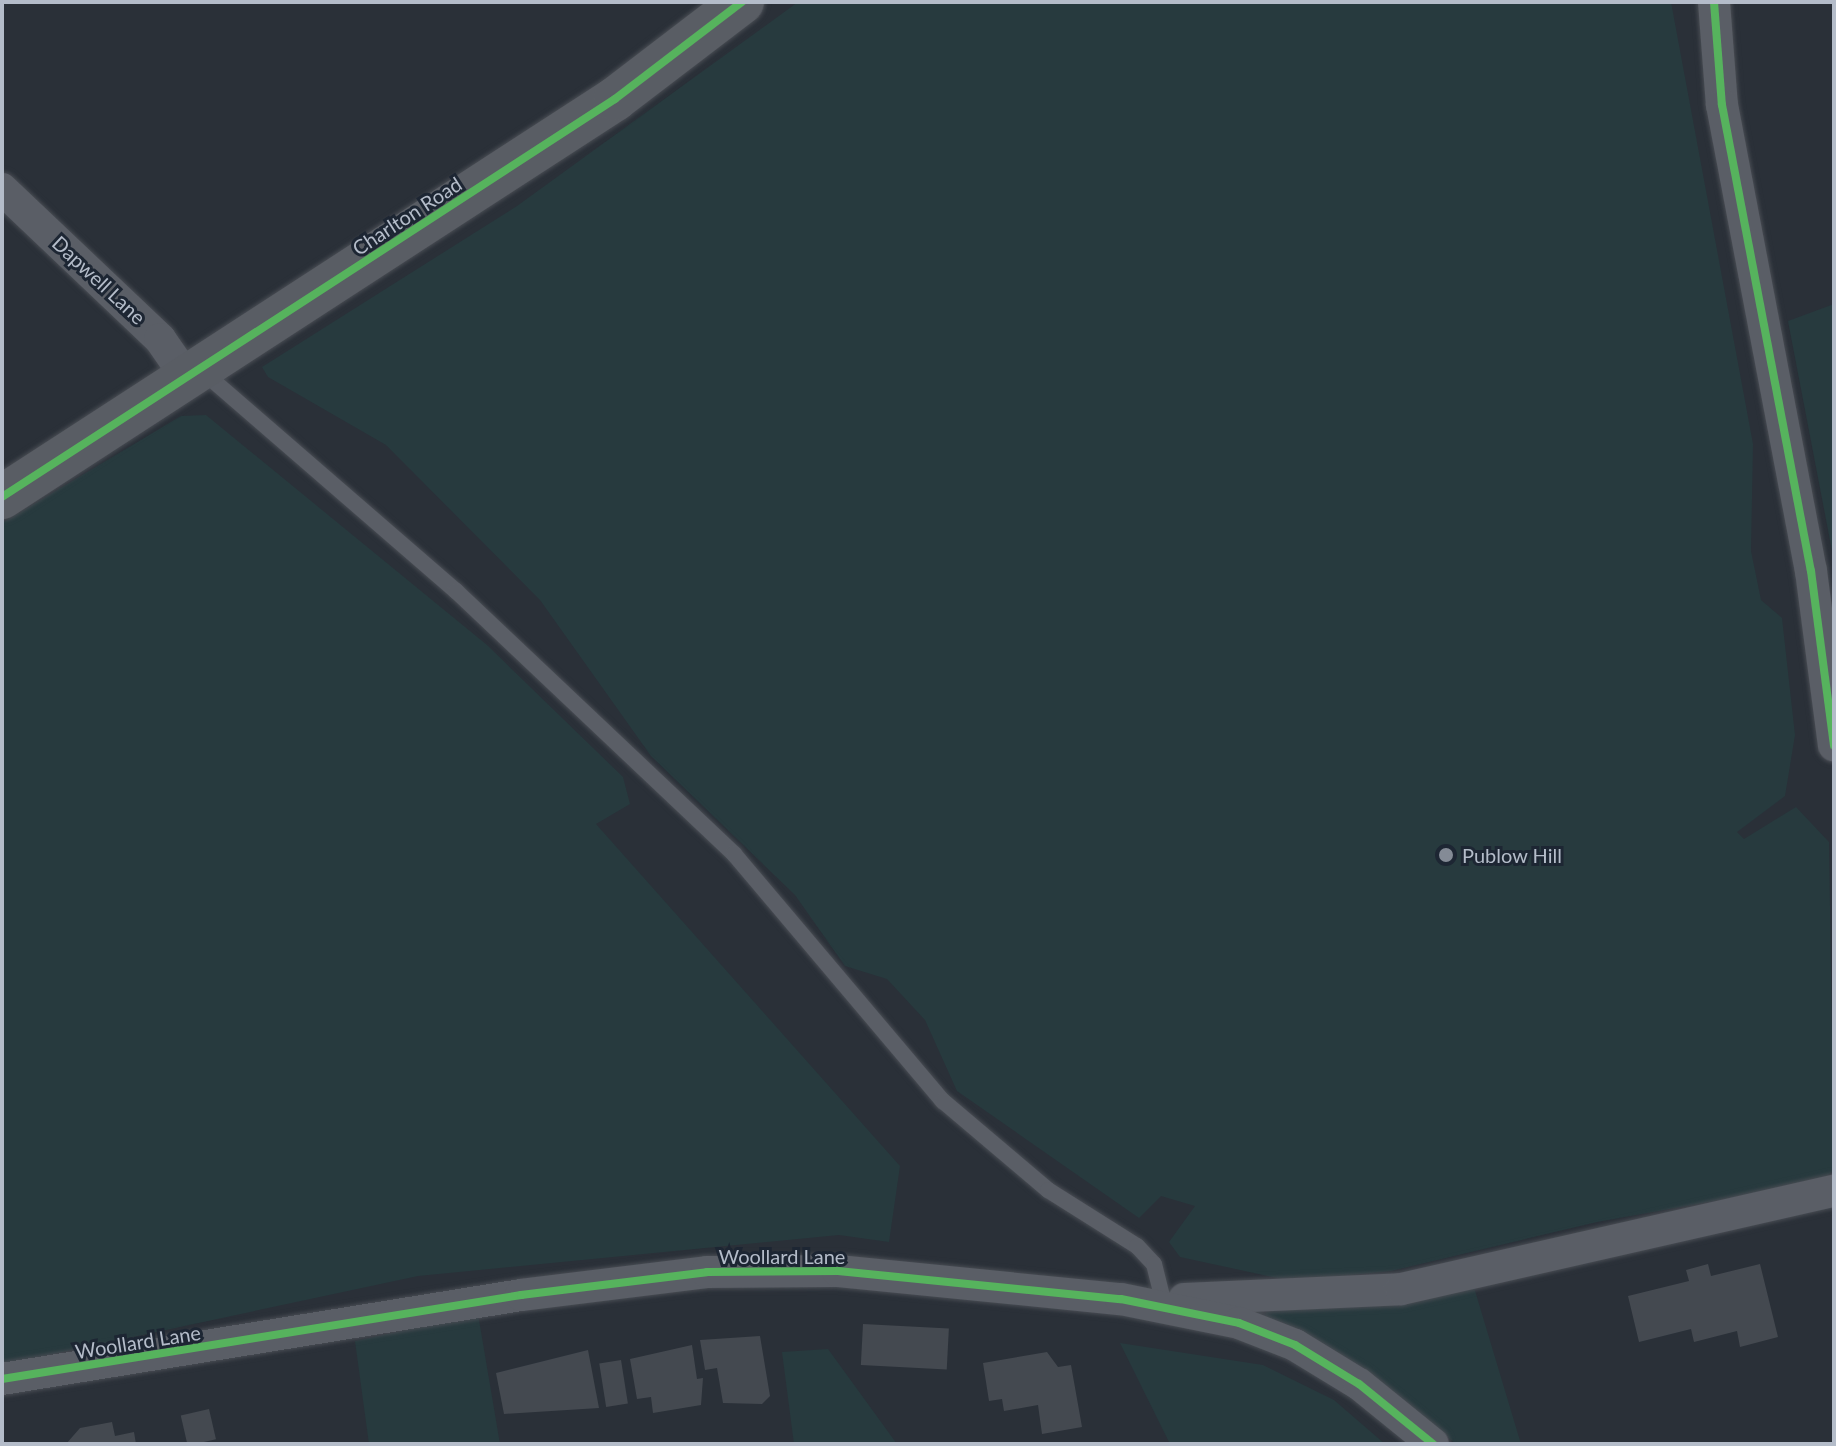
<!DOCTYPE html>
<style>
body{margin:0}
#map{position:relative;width:1836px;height:1446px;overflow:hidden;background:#2a3038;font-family:Lato,sans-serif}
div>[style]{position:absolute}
.green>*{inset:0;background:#273a3e}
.building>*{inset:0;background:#444950;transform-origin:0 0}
.roads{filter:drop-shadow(0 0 2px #484c53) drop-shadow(0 0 2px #484c53)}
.lane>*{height:16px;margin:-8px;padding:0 8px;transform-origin:8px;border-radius:8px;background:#5a5e66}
.street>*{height:32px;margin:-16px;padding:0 16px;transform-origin:16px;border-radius:16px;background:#5a5e66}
.secondary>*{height:44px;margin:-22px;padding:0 22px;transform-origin:22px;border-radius:22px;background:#595d64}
.cycleway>*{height:8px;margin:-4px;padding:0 4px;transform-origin:4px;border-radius:4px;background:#56b35d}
.dots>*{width:22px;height:22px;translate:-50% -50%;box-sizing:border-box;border:4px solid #1d2633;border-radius:50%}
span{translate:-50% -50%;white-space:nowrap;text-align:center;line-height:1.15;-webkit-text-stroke:6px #1d2633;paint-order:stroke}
.street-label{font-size:20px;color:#b4bcc9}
.poi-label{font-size:20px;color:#b4bcc9}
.left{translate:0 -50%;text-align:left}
.frame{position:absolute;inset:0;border:4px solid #b4bcc9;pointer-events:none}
</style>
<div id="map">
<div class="green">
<i style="clip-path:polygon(798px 2px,1671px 2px,1753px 444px,1751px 551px,1761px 600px,1782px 618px,1795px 735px,1785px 796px,1737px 832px,1744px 839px,1796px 807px,1829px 842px,1834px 1170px,1820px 1182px,1597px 1222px,1391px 1271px,1291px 1281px,1180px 1257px,1169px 1242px,1195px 1206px,1161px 1196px,1139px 1218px,957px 1091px,925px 1020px,887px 979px,845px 966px,795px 895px,651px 756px,540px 600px,386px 445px,268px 377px,262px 367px,517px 206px)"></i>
<i style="clip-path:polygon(1834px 304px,1834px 561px,1788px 321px)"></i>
<i style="clip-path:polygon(206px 415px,487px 645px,623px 777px,630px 804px,596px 824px,900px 1166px,889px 1242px,839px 1235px,418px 1276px,2px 1365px,2px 523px,181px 416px)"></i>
<i style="clip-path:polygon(1473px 1284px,1521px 1444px,1456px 1444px,1396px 1395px,1264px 1316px,1270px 1307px)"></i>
<i style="clip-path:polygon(478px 1314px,500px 1444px,369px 1444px,355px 1341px)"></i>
<i style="clip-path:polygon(1120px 1343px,1263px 1365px,1334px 1400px,1385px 1444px,1170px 1444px)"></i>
<i style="clip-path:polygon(828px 1349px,897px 1444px,794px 1444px,782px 1352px)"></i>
</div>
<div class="building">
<i style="clip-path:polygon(1708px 1264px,1711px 1276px,1760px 1264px,1778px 1337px,1740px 1347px,1737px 1331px,1694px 1342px,1691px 1329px,1639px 1342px,1628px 1296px,1689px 1281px,1686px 1270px)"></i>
<i style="left:863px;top:1324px;width:86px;height:41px;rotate:3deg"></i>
<i style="clip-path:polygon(760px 1336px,770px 1396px,762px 1404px,723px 1403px,717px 1368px,705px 1370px,700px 1340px)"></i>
<i style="clip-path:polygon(692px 1345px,697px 1379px,703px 1378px,701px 1405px,653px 1413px,651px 1397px,637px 1399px,630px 1359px)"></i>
<i style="clip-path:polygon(588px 1350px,599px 1408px,504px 1414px,496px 1373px)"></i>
<i style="clip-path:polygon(1047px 1352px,1058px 1367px,1071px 1365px,1082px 1427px,1042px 1434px,1038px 1405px,1004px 1411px,1002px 1399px,989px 1401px,983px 1363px)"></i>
<i style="left:621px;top:1360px;width:44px;height:22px;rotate:81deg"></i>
<i style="left:209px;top:1409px;width:31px;height:29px;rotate:77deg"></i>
<i style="clip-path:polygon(112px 1422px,115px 1436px,134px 1432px,136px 1444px,66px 1444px,80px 1428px)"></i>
</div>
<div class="roads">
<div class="lane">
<i style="left:202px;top:371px;width:336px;rotate:40.9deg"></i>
<i style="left:456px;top:591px;width:383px;rotate:43.4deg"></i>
<i style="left:734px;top:854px;width:324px;rotate:49.8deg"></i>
<i style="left:943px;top:1101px;width:138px;rotate:40.3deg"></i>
<i style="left:1048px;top:1190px;width:105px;rotate:32.2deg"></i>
<i style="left:1137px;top:1246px;width:25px;rotate:47deg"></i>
<i style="left:1154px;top:1264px;width:36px;rotate:76deg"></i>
</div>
<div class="street">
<i style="left:1714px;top:2px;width:103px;rotate:85.6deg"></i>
<i style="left:1722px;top:105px;width:474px;rotate:79.2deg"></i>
<i style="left:1811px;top:571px;width:176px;rotate:82.5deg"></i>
<i style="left:2px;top:189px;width:218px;rotate:43.5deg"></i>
<i style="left:160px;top:339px;width:47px;rotate:55.3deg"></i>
<i style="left:1184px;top:1299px;width:217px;rotate:-2.6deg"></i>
<i style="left:1401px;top:1289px;width:444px;rotate:-12.8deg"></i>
<i style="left:2px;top:1379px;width:526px;rotate:-9.19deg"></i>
<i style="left:521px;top:1295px;width:187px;rotate:-7deg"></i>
<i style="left:707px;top:1272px;width:131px;rotate:-0.4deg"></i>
<i style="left:838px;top:1271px;width:284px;rotate:5.7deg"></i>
<i style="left:1121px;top:1299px;width:120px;rotate:11.5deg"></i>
<i style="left:1239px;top:1323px;width:60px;rotate:21.4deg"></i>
<i style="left:1295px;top:1345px;width:75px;rotate:31.4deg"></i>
<i style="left:1359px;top:1384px;width:95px;rotate:39deg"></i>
</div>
<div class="secondary">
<i style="left:2px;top:497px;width:731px;rotate:-32.99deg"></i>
<i style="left:615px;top:99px;width:160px;rotate:-37.4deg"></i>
</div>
</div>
<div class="cycleway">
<i style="left:1714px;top:2px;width:103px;rotate:85.6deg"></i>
<i style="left:1722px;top:105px;width:474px;rotate:79.2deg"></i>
<i style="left:1811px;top:571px;width:176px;rotate:82.5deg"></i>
<i style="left:2px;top:497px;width:731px;rotate:-32.99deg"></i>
<i style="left:615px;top:99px;width:160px;rotate:-37.4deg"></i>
<i style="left:2px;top:1379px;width:526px;rotate:-9.19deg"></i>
<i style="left:521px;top:1295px;width:187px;rotate:-7deg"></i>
<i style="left:707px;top:1272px;width:131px;rotate:-0.4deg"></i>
<i style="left:838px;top:1271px;width:284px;rotate:5.7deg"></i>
<i style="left:1121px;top:1299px;width:120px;rotate:11.5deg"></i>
<i style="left:1239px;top:1323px;width:60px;rotate:21.4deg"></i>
<i style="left:1295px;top:1345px;width:75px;rotate:31.4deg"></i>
<i style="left:1359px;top:1384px;width:95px;rotate:39deg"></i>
</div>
<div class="dots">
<i style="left:1446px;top:855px;background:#848b96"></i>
</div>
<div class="street-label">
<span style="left:407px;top:216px;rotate:-33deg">Charlton Road</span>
<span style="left:99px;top:280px;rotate:43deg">Dapwell Lane</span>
<span style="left:782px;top:1256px">Woollard Lane</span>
<span style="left:138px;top:1342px;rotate:-9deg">Woollard Lane</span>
</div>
<div class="poi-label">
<span class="left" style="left:1462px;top:855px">Publow Hill</span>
</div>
<div class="frame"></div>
</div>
